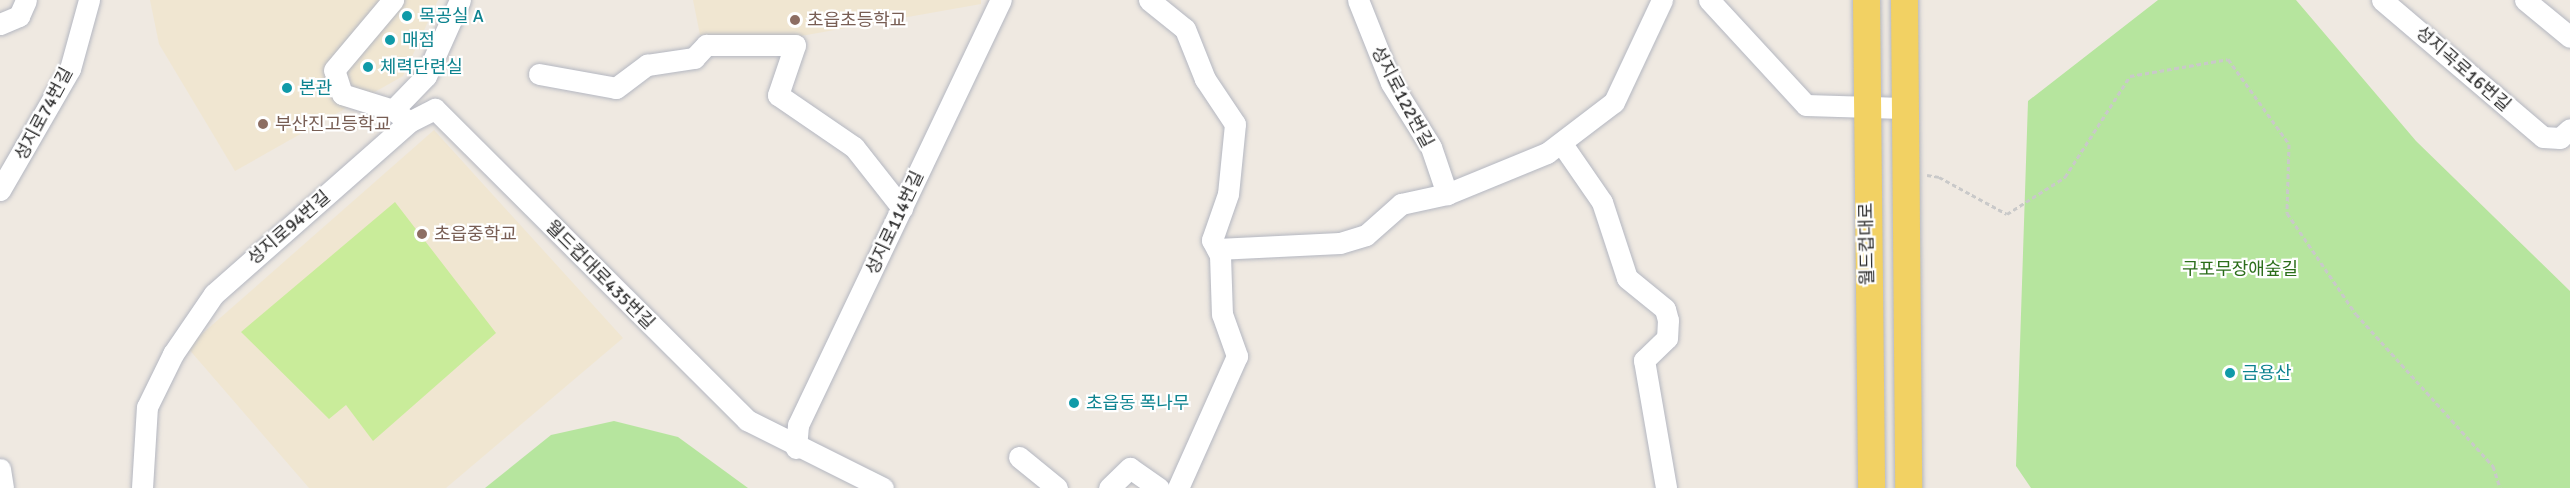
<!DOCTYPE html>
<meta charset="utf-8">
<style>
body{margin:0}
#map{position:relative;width:2570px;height:488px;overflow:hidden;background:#efe9e1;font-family:Signika,"Noto Sans KR",sans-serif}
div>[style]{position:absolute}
.education>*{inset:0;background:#f0e6d1}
.green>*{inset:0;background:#b6e59e}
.pitch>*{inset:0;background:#c9ec9a}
.path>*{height:3px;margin-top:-1.5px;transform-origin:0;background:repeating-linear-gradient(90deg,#c9c9c9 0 4.5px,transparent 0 7.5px)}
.roads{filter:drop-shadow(0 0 2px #b4b7c1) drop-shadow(0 0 2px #b4b7c1)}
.minor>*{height:21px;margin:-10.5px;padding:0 10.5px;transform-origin:10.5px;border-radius:10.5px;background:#fff}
.major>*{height:27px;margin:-13.5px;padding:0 13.5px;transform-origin:13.5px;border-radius:13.5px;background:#f2d163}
.dots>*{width:16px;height:16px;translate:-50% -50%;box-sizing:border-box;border:3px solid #fff;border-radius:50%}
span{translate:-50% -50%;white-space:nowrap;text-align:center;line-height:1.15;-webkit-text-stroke:4.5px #fff;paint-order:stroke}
.culture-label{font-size:18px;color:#0d838f}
.left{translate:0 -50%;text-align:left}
.education-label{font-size:18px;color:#785e54}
.street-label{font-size:18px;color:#2e2e2e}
.park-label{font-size:18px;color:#2c6e1b}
</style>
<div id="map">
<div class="education">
<i style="clip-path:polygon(150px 0,438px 0,403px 76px,235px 171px,159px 44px)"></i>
<i style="clip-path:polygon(693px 0,981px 0,981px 4px,784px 39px,700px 35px)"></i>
<i style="clip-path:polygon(434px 130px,623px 338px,446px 488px,309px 488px,187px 347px)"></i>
</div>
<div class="green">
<i style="clip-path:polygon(2158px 0,2296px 0,2416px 141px,2570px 291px,2570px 488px,2031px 488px,2016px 466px,2028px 101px)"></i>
<i style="clip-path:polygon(614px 421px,678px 437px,748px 488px,485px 488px,551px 435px)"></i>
</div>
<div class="pitch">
<i style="clip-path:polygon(395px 202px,496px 333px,373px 441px,346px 405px,329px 419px,241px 332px)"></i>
</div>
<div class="path">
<i style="left:1927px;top:175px;width:12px;rotate:9deg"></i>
<i style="left:1939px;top:177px;width:77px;rotate:28.6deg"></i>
<i style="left:2007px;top:214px;width:69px;rotate:-32.5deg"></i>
<i style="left:2065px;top:177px;width:120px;rotate:-57.2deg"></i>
<i style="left:2130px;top:76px;width:99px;rotate:-9.8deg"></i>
<i style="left:2228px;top:59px;width:105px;rotate:54.3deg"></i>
<i style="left:2289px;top:144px;width:69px;rotate:91.7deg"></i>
<i style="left:2287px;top:213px;width:122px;rotate:55.7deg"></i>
<i style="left:2356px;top:314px;width:205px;rotate:48deg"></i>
<i style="left:2493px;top:466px;width:23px;rotate:72deg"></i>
</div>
<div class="roads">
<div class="minor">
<i style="left:1149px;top:0;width:46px;rotate:38.9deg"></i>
<i style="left:1185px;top:29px;width:54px;rotate:68.2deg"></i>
<i style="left:1205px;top:79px;width:54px;rotate:56.3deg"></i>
<i style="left:1235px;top:124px;width:70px;rotate:95.7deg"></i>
<i style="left:1228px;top:194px;width:49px;rotate:109.2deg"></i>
<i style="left:1212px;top:240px;width:17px;rotate:62deg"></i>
<i style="left:1220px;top:255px;width:59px;rotate:88.1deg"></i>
<i style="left:1222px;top:314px;width:45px;rotate:70.3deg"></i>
<i style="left:1237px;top:356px;width:145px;rotate:114.1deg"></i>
<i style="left:1358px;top:0;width:89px;rotate:68.3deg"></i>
<i style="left:1391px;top:83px;width:75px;rotate:58deg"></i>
<i style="left:1431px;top:147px;width:50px;rotate:71.2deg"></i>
<i style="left:1709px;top:0;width:143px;rotate:47.3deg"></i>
<i style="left:1806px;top:105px;width:97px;rotate:1.8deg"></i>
<i style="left:2382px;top:0;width:211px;rotate:40.4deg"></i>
<i style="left:2543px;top:137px;width:17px;rotate:3deg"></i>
<i style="left:2560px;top:138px;width:13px;rotate:-42deg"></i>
<i style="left:2525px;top:0;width:58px;rotate:39.4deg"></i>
<i style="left:0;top:24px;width:21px;rotate:-23deg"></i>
<i style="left:19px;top:16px;width:17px;rotate:-66deg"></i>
<i style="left:539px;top:74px;width:78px;rotate:10.3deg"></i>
<i style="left:616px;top:88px;width:39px;rotate:-37deg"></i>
<i style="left:647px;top:65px;width:48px;rotate:-8.5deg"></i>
<i style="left:694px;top:58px;width:18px;rotate:-47deg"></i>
<i style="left:706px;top:45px;width:89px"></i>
<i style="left:795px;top:45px;width:53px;rotate:108.8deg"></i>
<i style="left:778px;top:95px;width:92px;rotate:34.4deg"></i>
<i style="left:854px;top:147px;width:78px;rotate:51.8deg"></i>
<i style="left:393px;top:110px;width:53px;rotate:-162.6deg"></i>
<i style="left:342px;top:94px;width:25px;rotate:-108deg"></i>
<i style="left:334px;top:70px;width:92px;rotate:-49.9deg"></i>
<i style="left:404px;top:118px;width:14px;rotate:-144deg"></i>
<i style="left:393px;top:110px;width:47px;rotate:-45.9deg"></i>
<i style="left:426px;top:76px;width:83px;rotate:-65.9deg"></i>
<i style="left:1562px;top:144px;width:70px;rotate:55.4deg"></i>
<i style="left:1602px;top:202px;width:80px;rotate:71.8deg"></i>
<i style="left:1627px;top:278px;width:49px;rotate:39.2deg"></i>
<i style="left:1665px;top:309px;width:11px;rotate:75deg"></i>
<i style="left:1668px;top:320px;width:18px;rotate:93deg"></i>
<i style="left:1667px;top:338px;width:32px;rotate:136deg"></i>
<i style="left:1644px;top:360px;width:130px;rotate:80.2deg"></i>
<i style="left:0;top:190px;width:140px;rotate:-60deg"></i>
<i style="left:70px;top:69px;width:72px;rotate:-74.6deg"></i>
<i style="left:1217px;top:249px;width:123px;rotate:-2.8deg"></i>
<i style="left:1340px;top:243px;width:27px;rotate:-17deg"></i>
<i style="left:1366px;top:235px;width:47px;rotate:-41.5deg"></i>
<i style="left:1401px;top:204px;width:47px;rotate:-12.3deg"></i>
<i style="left:1447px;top:194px;width:108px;rotate:-22.3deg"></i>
<i style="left:1547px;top:153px;width:84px;rotate:-37.3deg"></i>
<i style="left:1614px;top:102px;width:113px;rotate:-64.8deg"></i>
<i style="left:796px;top:448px;width:23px;rotate:-85deg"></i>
<i style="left:798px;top:425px;width:471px;rotate:-64.5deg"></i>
<i style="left:1019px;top:457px;width:49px;rotate:39.2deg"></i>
<i style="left:0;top:469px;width:19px;rotate:81deg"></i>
<i style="left:142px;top:488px;width:81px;rotate:-86.5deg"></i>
<i style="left:147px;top:407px;width:59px;rotate:-63.9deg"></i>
<i style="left:173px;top:354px;width:73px;rotate:-55.7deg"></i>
<i style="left:214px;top:294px;width:260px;rotate:-41.4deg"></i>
<i style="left:409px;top:122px;width:29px;rotate:-27deg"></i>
<i style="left:435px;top:109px;width:441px;rotate:44.9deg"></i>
<i style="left:747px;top:420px;width:152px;rotate:26.6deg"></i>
<i style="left:1109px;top:488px;width:29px;rotate:-44deg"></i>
<i style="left:1130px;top:468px;width:35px;rotate:35deg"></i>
</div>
<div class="major">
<i style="left:1866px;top:0;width:488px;rotate:89.4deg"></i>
<i style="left:1904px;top:0;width:488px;rotate:89.5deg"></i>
</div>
</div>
<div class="dots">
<i style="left:407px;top:16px;background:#0f9aa8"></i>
<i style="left:795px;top:20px;background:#8d6e63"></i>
<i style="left:390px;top:40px;background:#0f9aa8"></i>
<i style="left:368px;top:67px;background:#0f9aa8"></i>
<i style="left:287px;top:88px;background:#0f9aa8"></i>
<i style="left:263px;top:124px;background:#8d6e63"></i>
<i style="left:422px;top:234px;background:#8d6e63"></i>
<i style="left:2230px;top:373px;background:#0f9aa8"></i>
<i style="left:1074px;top:403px;background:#0f9aa8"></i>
</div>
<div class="culture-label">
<span class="left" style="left:419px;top:16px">목공실 A</span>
<span class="left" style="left:402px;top:40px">매점</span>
<span class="left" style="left:380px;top:67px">체력단련실</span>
<span class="left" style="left:299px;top:88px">본관</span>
<span class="left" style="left:2242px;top:373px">금용산</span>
<span class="left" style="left:1086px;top:403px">초읍동 폭나무</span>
</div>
<div class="education-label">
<span class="left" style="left:807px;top:20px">초읍초등학교</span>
<span class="left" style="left:275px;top:124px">부산진고등학교</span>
<span class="left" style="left:434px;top:234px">초읍중학교</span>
</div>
<div class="street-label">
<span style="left:2463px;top:69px;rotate:41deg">성지곡로16번길</span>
<span style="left:1402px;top:97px;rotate:62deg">성지로122번길</span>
<span style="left:44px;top:114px;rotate:-62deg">성지로74번길</span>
<span style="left:895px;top:223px;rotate:-65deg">성지로114번길</span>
<span style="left:289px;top:228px;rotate:-41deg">성지로94번길</span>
<span style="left:1867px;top:244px;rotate:-91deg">월드컵대로</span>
<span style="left:600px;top:275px;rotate:45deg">월드컵대로435번길</span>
</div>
<div class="park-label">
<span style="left:2240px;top:269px">구포무장애숲길</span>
</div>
</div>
